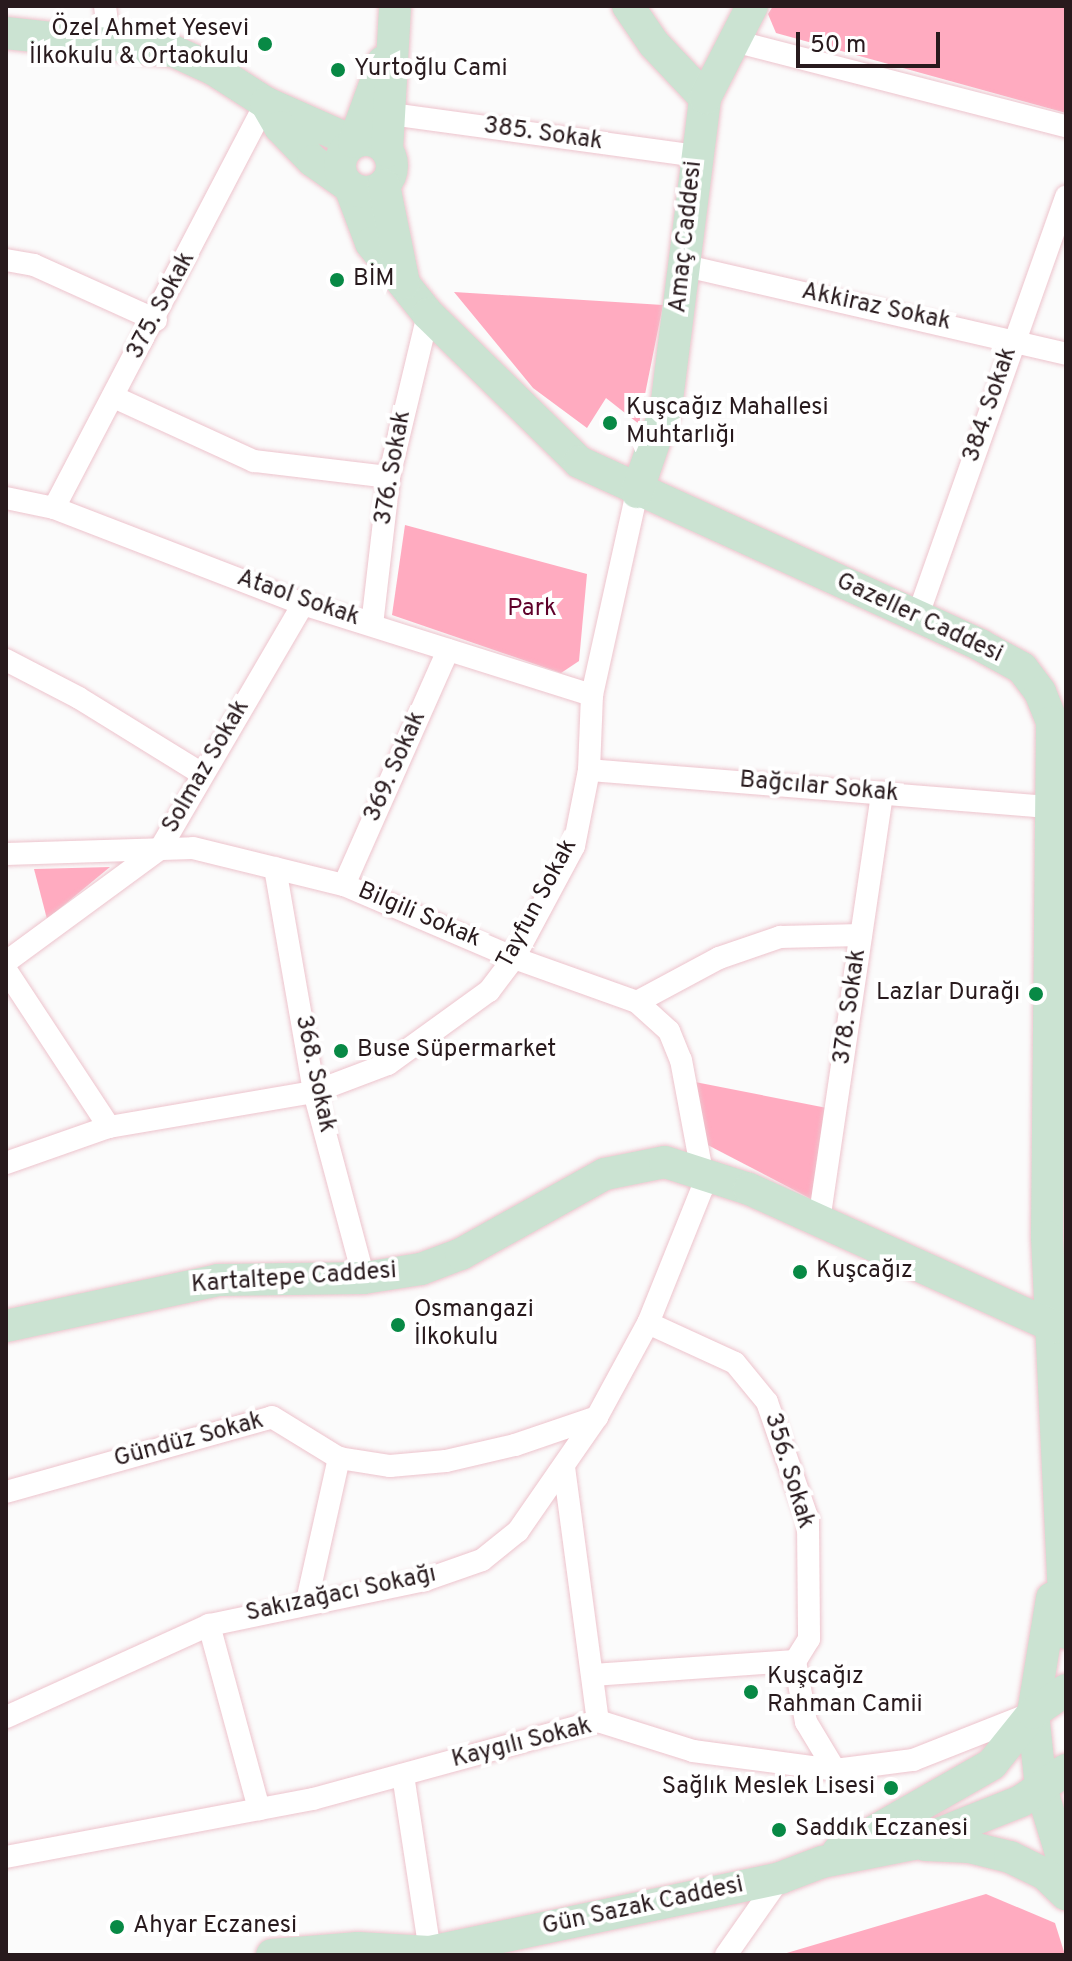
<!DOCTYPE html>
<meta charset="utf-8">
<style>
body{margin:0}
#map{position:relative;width:1072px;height:1961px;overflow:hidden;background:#fbfbfb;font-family:Overpass,sans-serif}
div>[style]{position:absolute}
.green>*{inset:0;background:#ffabc0}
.roads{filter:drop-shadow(0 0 2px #edc4cd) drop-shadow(0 0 2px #edc4cd)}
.street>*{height:22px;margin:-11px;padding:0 11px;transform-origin:11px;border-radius:11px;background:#fff}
.secondary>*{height:32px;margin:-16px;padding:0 16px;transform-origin:16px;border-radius:16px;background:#cbe3d2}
.secondary>.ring{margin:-16px;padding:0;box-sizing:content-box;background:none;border:32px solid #cbe3d2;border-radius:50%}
.dots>*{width:22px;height:22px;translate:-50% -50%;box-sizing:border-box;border:4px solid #fff;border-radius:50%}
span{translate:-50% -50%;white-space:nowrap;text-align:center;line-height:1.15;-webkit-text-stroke:8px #fff;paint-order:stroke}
.poi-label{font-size:24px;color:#281a1d}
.right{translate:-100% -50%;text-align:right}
.left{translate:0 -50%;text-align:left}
.street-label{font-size:24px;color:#281a1d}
.park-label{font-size:24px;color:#5f012a}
.frame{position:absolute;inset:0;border:8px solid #281a1d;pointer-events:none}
.scale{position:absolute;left:796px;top:32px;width:144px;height:36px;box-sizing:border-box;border:4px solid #281a1d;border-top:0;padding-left:10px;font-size:24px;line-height:28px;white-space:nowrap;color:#281a1d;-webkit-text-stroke:6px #fff;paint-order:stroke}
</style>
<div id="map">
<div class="green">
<i style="clip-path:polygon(773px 6px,1066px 6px,1066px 113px,776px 33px,768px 14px)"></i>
<i style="clip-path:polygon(454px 292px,663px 305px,639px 424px,606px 398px,587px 428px,533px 388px)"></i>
<i style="clip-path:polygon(405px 525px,587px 574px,579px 661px,561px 673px,392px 615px)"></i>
<i style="clip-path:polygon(110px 867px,47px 919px,34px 869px)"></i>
<i style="clip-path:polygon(695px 1082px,832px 1109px,817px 1202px,700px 1141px)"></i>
<i style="clip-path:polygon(986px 1894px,1055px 1923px,1065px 1955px,780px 1955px)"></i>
</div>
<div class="roads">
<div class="street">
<i style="left:105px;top:6px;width:34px;rotate:83deg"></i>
<i style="left:734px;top:41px;width:343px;rotate:14.4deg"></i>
<i style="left:391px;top:114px;width:308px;rotate:7.8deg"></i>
<i style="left:6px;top:260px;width:28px;rotate:10deg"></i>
<i style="left:34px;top:265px;width:134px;rotate:24.3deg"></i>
<i style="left:686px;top:266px;width:390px;rotate:13deg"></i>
<i style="left:114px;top:397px;width:154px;rotate:24.6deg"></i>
<i style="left:254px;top:461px;width:136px;rotate:6.8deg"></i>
<i style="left:6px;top:498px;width:49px;rotate:11.8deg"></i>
<i style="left:54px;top:508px;width:267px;rotate:21.1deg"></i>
<i style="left:303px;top:604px;width:303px;rotate:17.5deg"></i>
<i style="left:54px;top:508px;width:457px;rotate:-62.4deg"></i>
<i style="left:918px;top:615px;width:444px;rotate:-70.5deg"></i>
<i style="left:372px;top:625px;width:149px;rotate:-83.4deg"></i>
<i style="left:389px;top:477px;width:168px;rotate:-76.5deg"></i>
<i style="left:6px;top:660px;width:82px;rotate:27.5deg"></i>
<i style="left:79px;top:698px;width:145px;rotate:31.7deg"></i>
<i style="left:589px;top:770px;width:462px;rotate:4.6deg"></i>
<i style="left:6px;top:854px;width:187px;rotate:-1.8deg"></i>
<i style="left:193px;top:848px;width:155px;rotate:13.8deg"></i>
<i style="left:344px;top:885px;width:185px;rotate:23.2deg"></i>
<i style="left:514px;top:958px;width:131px;rotate:19.7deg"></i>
<i style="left:637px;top:1002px;width:43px;rotate:42.2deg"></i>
<i style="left:669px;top:1031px;width:31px;rotate:68deg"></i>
<i style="left:681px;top:1060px;width:114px;rotate:79.4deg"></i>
<i style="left:702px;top:1172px;width:17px;rotate:90deg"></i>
<i style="left:702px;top:1189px;width:144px;rotate:111.9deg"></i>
<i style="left:648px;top:1323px;width:107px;rotate:118.5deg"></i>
<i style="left:597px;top:1417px;width:139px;rotate:124.7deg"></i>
<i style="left:518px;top:1531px;width:46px;rotate:141.1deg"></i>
<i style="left:482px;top:1560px;width:60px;rotate:160.7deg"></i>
<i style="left:425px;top:1580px;width:221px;rotate:168.2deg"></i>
<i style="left:209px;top:1625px;width:223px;rotate:155.6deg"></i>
<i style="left:275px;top:868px;width:227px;rotate:80.1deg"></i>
<i style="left:314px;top:1092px;width:193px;rotate:75deg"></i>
<i style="left:344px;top:885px;width:257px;rotate:-66.1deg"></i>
<i style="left:6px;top:962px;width:191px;rotate:-36.3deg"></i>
<i style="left:160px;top:849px;width:284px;rotate:-59.7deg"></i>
<i style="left:6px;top:970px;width:188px;rotate:56.7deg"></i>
<i style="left:637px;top:1002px;width:93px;rotate:-28.2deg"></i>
<i style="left:719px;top:958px;width:65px;rotate:-19deg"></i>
<i style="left:780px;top:937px;width:81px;rotate:-1.4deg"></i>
<i style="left:6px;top:1163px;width:109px;rotate:-19.3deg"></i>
<i style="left:109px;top:1127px;width:208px;rotate:-9.7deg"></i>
<i style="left:314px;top:1092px;width:79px;rotate:-20.7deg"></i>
<i style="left:388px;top:1064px;width:125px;rotate:-35.9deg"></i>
<i style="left:489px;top:991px;width:41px;rotate:-52.9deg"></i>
<i style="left:514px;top:958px;width:127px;rotate:-61.8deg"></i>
<i style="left:574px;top:846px;width:77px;rotate:-78.8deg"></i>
<i style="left:589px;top:770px;width:75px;rotate:-87.7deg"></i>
<i style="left:592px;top:695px;width:208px;rotate:-77.5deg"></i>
<i style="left:819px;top:1221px;width:433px;rotate:-81.6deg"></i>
<i style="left:648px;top:1323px;width:96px;rotate:24.7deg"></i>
<i style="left:735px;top:1363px;width:50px;rotate:50.6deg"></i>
<i style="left:767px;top:1402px;width:125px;rotate:70.8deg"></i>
<i style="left:808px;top:1520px;width:119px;rotate:89.5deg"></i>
<i style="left:809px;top:1639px;width:26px;rotate:122deg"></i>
<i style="left:795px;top:1661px;width:62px;rotate:79.8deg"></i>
<i style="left:806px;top:1722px;width:56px;rotate:58.9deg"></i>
<i style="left:564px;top:1467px;width:256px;rotate:82.4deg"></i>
<i style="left:6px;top:1492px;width:276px;rotate:-15.7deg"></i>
<i style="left:272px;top:1417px;width:79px;rotate:31.5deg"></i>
<i style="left:339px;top:1458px;width:52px;rotate:8.9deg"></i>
<i style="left:390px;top:1466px;width:56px;rotate:-5.1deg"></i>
<i style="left:446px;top:1461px;width:71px;rotate:-13.1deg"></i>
<i style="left:515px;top:1445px;width:87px;rotate:-18.9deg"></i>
<i style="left:307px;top:1601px;width:147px;rotate:-77.4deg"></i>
<i style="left:209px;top:1625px;width:191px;rotate:74.8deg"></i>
<i style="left:593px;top:1675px;width:202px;rotate:-4deg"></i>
<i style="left:403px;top:1775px;width:179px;rotate:81.3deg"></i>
<i style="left:6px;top:1857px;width:312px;rotate:-10.7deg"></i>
<i style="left:313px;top:1799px;width:295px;rotate:-15.3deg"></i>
<i style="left:598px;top:1721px;width:100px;rotate:17.5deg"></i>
<i style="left:693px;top:1751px;width:143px;rotate:7.6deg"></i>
<i style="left:835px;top:1770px;width:79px;rotate:-7.3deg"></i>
<i style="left:913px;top:1760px;width:126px;rotate:-21.5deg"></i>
<i style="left:726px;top:1955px;width:94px;rotate:-55deg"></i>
</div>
<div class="secondary">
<i style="left:628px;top:6px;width:46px;rotate:55.6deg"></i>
<i style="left:654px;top:44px;width:74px;rotate:46.6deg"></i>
<i style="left:6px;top:33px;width:168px;rotate:6.2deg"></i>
<i style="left:173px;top:51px;width:44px;rotate:24.2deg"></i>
<i style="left:213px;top:69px;width:63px;rotate:32.7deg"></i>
<i style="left:266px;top:103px;width:96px;rotate:23.9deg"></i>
<i style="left:266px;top:103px;width:28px;rotate:60deg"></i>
<i style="left:280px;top:127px;width:47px;rotate:45.9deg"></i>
<i style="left:313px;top:161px;width:45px;rotate:35.1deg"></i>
<i style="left:350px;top:187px;width:60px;rotate:69.4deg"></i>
<i style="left:371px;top:243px;width:91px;rotate:51.2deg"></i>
<i style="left:428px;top:314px;width:211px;rotate:44.4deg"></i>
<i style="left:579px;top:462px;width:441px;rotate:24.5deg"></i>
<i style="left:980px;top:645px;width:48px;rotate:28.7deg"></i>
<i style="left:1022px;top:668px;width:30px;rotate:53deg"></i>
<i style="left:1040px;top:692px;width:32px;rotate:68deg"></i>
<i style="left:1052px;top:722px;width:515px;rotate:90.56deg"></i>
<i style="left:1047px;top:1237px;width:396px;rotate:87.3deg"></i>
<i class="ring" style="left:340px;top:140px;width:20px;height:20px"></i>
<i style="left:354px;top:142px;width:85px;rotate:-70.1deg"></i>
<i style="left:387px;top:151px;width:145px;rotate:-86.8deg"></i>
<i style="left:384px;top:185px;width:100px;rotate:78.5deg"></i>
<i style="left:637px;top:492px;width:89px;rotate:-71deg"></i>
<i style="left:666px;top:408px;width:312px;rotate:-82.8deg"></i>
<i style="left:705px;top:98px;width:103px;rotate:-62.9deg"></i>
<i style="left:6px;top:1326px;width:217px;rotate:-12.2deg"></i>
<i style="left:218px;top:1280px;width:146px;rotate:-0.8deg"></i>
<i style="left:364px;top:1278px;width:58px;rotate:-9deg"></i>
<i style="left:421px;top:1269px;width:43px;rotate:-20.6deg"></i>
<i style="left:461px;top:1254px;width:165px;rotate:-29.1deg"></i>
<i style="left:605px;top:1174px;width:61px;rotate:-11.3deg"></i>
<i style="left:665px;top:1162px;width:88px;rotate:17.8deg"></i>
<i style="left:749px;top:1189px;width:336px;rotate:24.3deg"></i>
<i style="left:1052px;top:1598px;width:117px;rotate:99.4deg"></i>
<i style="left:1033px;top:1713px;width:75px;rotate:83.9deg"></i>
<i style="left:1041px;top:1788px;width:86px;rotate:73deg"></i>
<i style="left:925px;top:1845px;width:44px;rotate:2.6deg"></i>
<i style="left:969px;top:1847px;width:42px;rotate:13.7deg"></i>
<i style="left:1010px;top:1857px;width:39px;rotate:26deg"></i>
<i style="left:1045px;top:1874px;width:29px;rotate:44deg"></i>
<i style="left:838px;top:1852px;width:177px;rotate:-29.7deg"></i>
<i style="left:992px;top:1764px;width:65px;rotate:-51.2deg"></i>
<i style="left:1033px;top:1713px;width:40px;rotate:-34.9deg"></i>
<i style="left:272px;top:1955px;width:86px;rotate:-4.7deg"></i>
<i style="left:358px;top:1948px;width:72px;rotate:3.2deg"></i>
<i style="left:430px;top:1952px;width:358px;rotate:-11.9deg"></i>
<i style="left:780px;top:1878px;width:45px;rotate:-20.9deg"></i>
<i style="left:822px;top:1862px;width:93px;rotate:-11.2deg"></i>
<i style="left:913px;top:1844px;width:116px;rotate:-21.7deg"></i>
<i style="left:1021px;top:1801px;width:55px;rotate:-34.6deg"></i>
</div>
</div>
<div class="dots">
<i style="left:265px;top:44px;background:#088945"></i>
<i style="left:338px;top:70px;background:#088945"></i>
<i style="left:337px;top:280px;background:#088945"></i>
<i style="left:610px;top:423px;background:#088945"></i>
<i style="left:1036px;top:994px;background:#088945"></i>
<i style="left:341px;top:1051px;background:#088945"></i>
<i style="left:800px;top:1272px;background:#088945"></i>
<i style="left:398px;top:1325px;background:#088945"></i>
<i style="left:751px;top:1692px;background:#088945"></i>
<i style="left:891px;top:1788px;background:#088945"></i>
<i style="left:779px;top:1830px;background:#088945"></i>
<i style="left:117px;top:1927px;background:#088945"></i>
</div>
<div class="poi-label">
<span class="right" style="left:249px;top:44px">Özel Ahmet Yesevi<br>İlkokulu &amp; Ortaokulu</span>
<span class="left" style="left:354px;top:70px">Yurtoğlu Cami</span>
<span class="left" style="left:353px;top:280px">BİM</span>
<span class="left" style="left:626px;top:423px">Kuşcağız Mahallesi<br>Muhtarlığı</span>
<span class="right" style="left:1020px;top:994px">Lazlar Durağı</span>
<span class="left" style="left:357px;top:1051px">Buse Süpermarket</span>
<span class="left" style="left:816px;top:1272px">Kuşcağız</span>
<span class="left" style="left:414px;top:1325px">Osmangazi<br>İlkokulu</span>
<span class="left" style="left:767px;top:1692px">Kuşcağız<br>Rahman Camii</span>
<span class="right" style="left:875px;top:1788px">Sağlık Meslek Lisesi</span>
<span class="left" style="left:795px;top:1830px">Saddık Eczanesi</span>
<span class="left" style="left:133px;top:1927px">Ahyar Eczanesi</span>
</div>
<div class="street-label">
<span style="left:543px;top:135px;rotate:8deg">385. Sokak</span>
<span style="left:687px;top:237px;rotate:-84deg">Amaç Caddesi</span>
<span style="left:162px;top:306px;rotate:-62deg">375. Sokak</span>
<span style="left:876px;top:308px;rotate:12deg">Akkiraz Sokak</span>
<span style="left:991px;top:405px;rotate:-71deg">384. Sokak</span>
<span style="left:394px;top:468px;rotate:-80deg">376. Sokak</span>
<span style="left:298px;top:599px;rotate:19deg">Ataol Sokak</span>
<span style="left:919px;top:619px;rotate:25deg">Gazeller Caddesi</span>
<span style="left:207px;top:767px;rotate:-60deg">Solmaz Sokak</span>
<span style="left:396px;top:767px;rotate:-66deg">369. Sokak</span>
<span style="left:819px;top:788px;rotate:5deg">Bağcılar Sokak</span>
<span style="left:538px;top:904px;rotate:-62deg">Tayfun Sokak</span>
<span style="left:419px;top:916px;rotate:23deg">Bilgili Sokak</span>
<span style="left:851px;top:1007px;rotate:-82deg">378. Sokak</span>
<span style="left:314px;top:1074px;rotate:78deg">368. Sokak</span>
<span style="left:294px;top:1279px;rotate:-4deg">Kartaltepe Caddesi</span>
<span style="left:189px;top:1441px;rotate:-15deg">Gündüz Sokak</span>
<span style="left:788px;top:1471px;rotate:73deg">356. Sokak</span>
<span style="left:341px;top:1595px;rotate:-12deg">Sakızağacı Sokağı</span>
<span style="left:522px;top:1744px;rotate:-14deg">Kaygılı Sokak</span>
<span style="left:643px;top:1907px;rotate:-12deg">Gün Sazak Caddesi</span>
</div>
<div class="park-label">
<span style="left:532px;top:610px">Park</span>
</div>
<div class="frame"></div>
<div class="scale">50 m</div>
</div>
